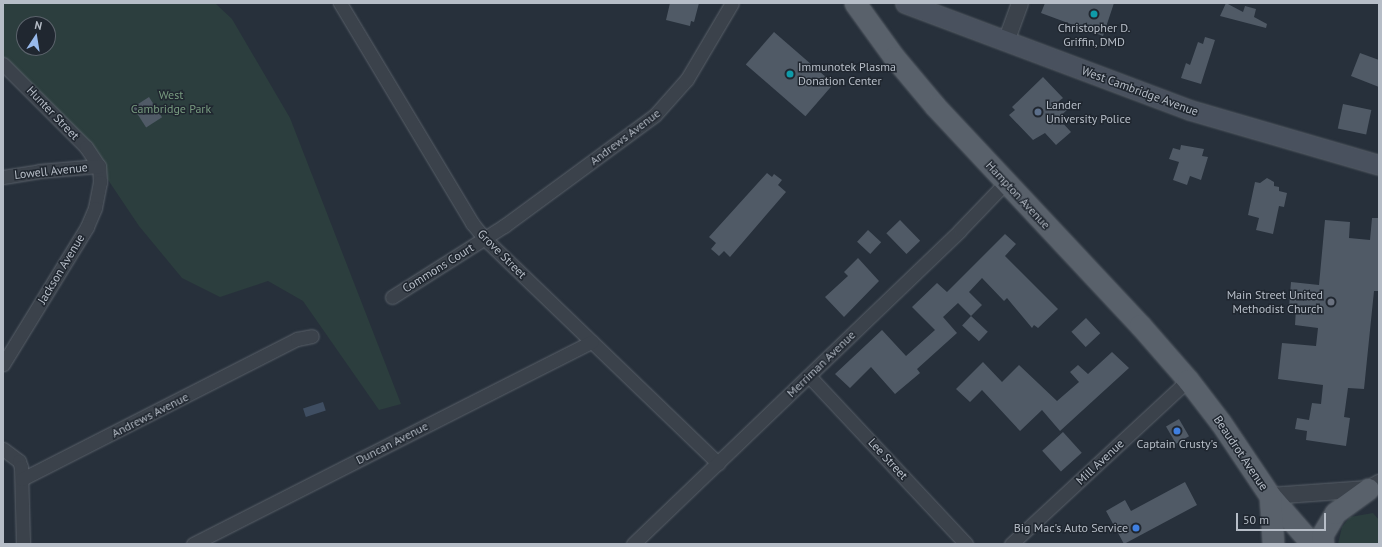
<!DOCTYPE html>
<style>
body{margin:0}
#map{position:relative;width:1382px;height:547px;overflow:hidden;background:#27303b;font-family:"PT Sans",sans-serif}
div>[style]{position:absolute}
.green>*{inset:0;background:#2c3e3e}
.water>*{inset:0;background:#3f4e62;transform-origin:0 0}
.building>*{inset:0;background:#505a66;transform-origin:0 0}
.roads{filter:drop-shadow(0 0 1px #596069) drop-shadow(0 0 1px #596069)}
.minor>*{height:13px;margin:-6.5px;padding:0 6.5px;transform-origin:6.5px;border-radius:6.5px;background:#3b424b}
.tertiary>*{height:16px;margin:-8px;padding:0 8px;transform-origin:8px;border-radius:8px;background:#3b424b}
.secondary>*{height:19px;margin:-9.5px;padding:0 9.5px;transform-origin:9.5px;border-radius:9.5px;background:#49515e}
.primary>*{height:21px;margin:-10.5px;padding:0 10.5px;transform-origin:10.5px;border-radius:10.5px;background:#59616b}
.dots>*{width:11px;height:11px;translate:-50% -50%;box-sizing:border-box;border:2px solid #202730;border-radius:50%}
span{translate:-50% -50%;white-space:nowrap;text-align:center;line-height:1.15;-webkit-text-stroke:3px #202730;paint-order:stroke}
.poi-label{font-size:12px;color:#b6bdc7}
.left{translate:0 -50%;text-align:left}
.right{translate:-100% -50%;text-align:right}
.street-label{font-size:12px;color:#b6bdc7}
.park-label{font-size:12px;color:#779a7f}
.frame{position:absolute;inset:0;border:4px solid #b6bdc7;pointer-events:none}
.north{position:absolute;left:16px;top:16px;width:40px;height:40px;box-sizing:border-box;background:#202730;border:1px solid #5c636c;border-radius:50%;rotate:12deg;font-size:11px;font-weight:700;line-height:16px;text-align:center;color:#b6bdc7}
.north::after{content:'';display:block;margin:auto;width:14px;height:18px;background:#97b9eb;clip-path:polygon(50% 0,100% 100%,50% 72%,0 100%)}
.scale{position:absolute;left:1236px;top:513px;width:90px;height:18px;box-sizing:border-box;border:2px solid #b6bdc7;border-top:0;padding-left:5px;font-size:12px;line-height:14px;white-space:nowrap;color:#b6bdc7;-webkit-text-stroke:3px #202730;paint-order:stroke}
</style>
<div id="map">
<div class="green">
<i style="clip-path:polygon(evenodd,3px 3px,215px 3px,232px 19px,290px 118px,401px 404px,379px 410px,303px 301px,268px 281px,220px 297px,182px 278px,139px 226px,86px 147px,3px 64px,3px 3px,24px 24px,48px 24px,48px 48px,24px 48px,24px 24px)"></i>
<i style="clip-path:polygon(1373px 513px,1379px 520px,1379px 544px,1338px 544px,1342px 527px,1350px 517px)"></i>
</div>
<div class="water">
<i style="left:323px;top:402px;width:9px;height:21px;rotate:72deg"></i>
</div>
<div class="building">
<i style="clip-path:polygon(670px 3px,699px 3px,694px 22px,691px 21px,690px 26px,666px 20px)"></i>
<i style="clip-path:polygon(1045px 3px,1114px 3px,1103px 36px,1041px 13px)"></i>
<i style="clip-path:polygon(1226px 3px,1243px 12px,1245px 6px,1256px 9px,1254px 17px,1267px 24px,1266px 28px,1220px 16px)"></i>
<i style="left:774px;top:32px;width:79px;height:43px;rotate:41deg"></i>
<i style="clip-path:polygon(1205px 37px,1215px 40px,1201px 84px,1181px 78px,1186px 63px,1190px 65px,1198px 42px,1203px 44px)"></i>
<i style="clip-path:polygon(1360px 53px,1379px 60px,1379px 87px,1351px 76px)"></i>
<i style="clip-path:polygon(1043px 77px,1063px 98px,1059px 101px,1067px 110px,1058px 118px,1071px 132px,1056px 145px,1045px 133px,1033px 140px,1009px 115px,1015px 110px,1012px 107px)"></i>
<i style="left:149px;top:97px;width:24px;height:19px;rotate:57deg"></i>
<i style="left:1343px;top:104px;width:29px;height:25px;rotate:12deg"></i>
<i style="clip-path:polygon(1181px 145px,1204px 149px,1202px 156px,1208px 157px,1201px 180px,1190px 176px,1187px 185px,1173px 180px,1179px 162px,1169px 159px,1173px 148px,1180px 150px)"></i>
<i style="clip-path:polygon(767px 173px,772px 177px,774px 174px,782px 180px,778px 185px,786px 192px,730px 257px,724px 251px,719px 256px,711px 249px,716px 243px,709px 237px)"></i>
<i style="clip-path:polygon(1267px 178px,1274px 182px,1274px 186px,1279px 187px,1279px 191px,1287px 193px,1284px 207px,1279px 206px,1273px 234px,1256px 230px,1259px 218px,1248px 215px,1255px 182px,1260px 183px)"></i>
<i style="clip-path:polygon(1372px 218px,1379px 218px,1379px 291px,1374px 291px,1364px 389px,1348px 388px,1344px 417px,1350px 418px,1346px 446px,1306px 440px,1307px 431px,1295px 429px,1297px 418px,1309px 420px,1312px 403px,1321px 404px,1323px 385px,1278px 379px,1282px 343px,1316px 346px,1318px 328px,1295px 325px,1296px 308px,1289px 307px,1291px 282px,1319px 285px,1325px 220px,1350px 222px,1349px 238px,1370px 240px)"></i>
<i style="left:900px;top:220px;width:29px;height:19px;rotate:46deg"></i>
<i style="left:868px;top:230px;width:18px;height:16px;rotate:43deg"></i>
<i style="clip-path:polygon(1005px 234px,1016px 244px,1005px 256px,1058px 309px,1038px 328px,1034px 325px,1032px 328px,1007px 298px,1004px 301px,982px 278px,969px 292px,982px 305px,971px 316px,958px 303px,943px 317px,957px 333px,917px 369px,920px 373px,895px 394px,871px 367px,850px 388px,835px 374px,882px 330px,906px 356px,935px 330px,912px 307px,937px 283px,947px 292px)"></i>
<i style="clip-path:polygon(858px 258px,879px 281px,844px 317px,825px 297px,848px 276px,844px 272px)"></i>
<i style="left:971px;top:316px;width:23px;height:13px;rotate:43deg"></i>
<i style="left:1086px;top:318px;width:21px;height:20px;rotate:47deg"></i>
<i style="clip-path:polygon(1112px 352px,1129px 368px,1060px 431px,1042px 410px,1020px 431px,982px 390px,970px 402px,956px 389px,983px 362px,1002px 382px,1019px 365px,1057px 401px,1079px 382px,1070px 372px,1078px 365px,1088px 374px)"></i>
<i style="left:1179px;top:419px;width:20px;height:15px;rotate:60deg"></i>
<i style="left:1063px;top:432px;width:28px;height:28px;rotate:48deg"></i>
<i style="clip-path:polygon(1185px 482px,1197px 505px,1124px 544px,1106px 511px,1125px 500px,1131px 511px)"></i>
</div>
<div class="roads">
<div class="minor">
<i style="left:340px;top:3px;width:257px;rotate:59deg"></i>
<i style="left:472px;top:223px;width:19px;rotate:51deg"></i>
<i style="left:484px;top:238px;width:325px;rotate:43.9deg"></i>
<i style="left:3px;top:64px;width:117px;rotate:45deg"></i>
<i style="left:86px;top:147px;width:23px;rotate:56deg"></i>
<i style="left:99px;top:166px;width:16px;rotate:86deg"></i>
<i style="left:100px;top:182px;width:26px;rotate:101deg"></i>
<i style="left:95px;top:208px;width:21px;rotate:113deg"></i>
<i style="left:87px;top:227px;width:161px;rotate:121.5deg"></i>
<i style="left:3px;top:177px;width:36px;rotate:-9deg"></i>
<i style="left:39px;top:171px;width:60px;rotate:-4.8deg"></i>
<i style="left:392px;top:297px;width:133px;rotate:-32.4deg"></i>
<i style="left:504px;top:226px;width:187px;rotate:-36.3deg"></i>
<i style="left:655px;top:115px;width:48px;rotate:-48.4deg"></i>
<i style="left:687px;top:79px;width:88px;rotate:-59.4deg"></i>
<i style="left:809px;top:376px;width:230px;rotate:46.9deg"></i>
<i style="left:3px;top:449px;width:20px;rotate:37deg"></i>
<i style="left:19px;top:461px;width:6px;rotate:72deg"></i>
<i style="left:21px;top:467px;width:77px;rotate:88.5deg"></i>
<i style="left:22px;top:479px;width:309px;rotate:-27deg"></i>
<i style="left:297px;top:339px;width:15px;rotate:-11deg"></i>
<i style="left:193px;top:544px;width:447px;rotate:-26.9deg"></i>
<i style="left:633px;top:544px;width:453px;rotate:-43.8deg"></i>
<i style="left:960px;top:230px;width:66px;rotate:-46.2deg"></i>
<i style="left:1011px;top:544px;width:241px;rotate:-42.8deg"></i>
</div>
<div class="tertiary">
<i style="left:1007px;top:39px;width:38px;rotate:-70deg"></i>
<i style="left:1270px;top:496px;width:98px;rotate:-4.1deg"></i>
<i style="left:1368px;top:489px;width:13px;rotate:-29deg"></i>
</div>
<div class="secondary">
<i style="left:905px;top:3px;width:304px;rotate:20.6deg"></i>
<i style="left:1190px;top:110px;width:197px;rotate:16.2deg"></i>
</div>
<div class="primary">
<i style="left:855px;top:3px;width:67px;rotate:54.2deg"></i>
<i style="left:894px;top:57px;width:64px;rotate:50.1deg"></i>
<i style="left:935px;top:106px;width:300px;rotate:46.9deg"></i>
<i style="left:1140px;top:325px;width:73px;rotate:48.9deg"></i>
<i style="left:1188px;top:380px;width:54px;rotate:52.5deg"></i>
<i style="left:1221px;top:423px;width:88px;rotate:56.1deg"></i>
<i style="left:1270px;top:496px;width:64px;rotate:48.8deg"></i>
<i style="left:1270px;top:496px;width:48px;rotate:86.4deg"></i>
<i style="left:1323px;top:544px;width:9px;rotate:-96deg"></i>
<i style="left:1322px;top:535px;width:26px;rotate:-59deg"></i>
<i style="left:1335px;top:513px;width:41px;rotate:-36deg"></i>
</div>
</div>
<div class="dots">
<i style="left:1094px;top:14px;background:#0f9aa8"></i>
<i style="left:790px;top:74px;background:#0f9aa8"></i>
<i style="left:1038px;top:112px;background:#5c6f8a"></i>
<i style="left:1331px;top:302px;background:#6b7280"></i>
<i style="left:1177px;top:431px;background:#3f7fe0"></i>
<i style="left:1136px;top:528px;background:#3f7fe0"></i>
</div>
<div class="poi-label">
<span style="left:1094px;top:35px">Christopher D.<br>Griffin, DMD</span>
<span class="left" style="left:798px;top:74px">Immunotek Plasma<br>Donation Center</span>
<span class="left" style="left:1046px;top:112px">Lander<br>University Police</span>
<span class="right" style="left:1323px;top:302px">Main Street United<br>Methodist Church</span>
<span style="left:1177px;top:444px">Captain Crusty's</span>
<span class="right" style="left:1128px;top:528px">Big Mac's Auto Service</span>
</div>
<div class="street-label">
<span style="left:1140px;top:91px;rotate:20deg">West Cambridge Avenue</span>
<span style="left:53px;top:113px;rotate:46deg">Hunter Street</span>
<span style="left:625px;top:137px;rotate:-37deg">Andrews Avenue</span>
<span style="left:51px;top:171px;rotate:-6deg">Lowell Avenue</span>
<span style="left:1018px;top:195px;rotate:47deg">Hampton Avenue</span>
<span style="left:502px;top:254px;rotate:45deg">Grove Street</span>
<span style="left:438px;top:268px;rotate:-32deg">Commons Court</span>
<span style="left:61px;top:269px;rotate:-59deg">Jackson Avenue</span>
<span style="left:821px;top:364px;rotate:-44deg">Merriman Avenue</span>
<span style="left:150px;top:415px;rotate:-27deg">Andrews Avenue</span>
<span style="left:392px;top:443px;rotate:-27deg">Duncan Avenue</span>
<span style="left:1241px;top:453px;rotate:56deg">Beaudrot Avenue</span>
<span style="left:888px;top:459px;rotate:47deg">Lee Street</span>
<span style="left:1100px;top:462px;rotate:-43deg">Mill Avenue</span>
</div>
<div class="park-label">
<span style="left:171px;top:102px">West<br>Cambridge Park</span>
</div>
<div class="frame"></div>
<div class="north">N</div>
<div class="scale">50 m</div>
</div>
